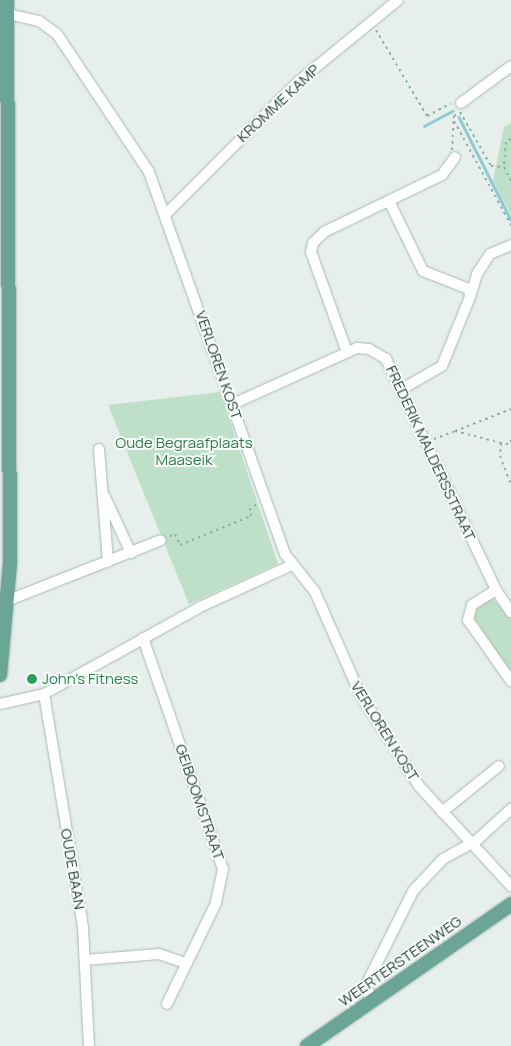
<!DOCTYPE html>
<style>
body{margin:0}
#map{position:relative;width:511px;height:1046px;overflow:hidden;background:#e6efeb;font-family:Manrope,sans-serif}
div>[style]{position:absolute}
.green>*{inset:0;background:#bfe0c8}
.stream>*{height:2.5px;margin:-1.25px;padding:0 1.25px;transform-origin:1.25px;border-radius:1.25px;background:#8ec9d4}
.path>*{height:2px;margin-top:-1px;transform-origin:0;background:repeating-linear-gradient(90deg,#86b3a5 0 2.5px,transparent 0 6.5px)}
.roads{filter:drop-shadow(0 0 1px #a8b8b2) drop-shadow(0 0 1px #a8b8b2)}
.minor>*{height:10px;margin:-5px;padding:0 5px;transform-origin:5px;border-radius:5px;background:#fff}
.major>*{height:14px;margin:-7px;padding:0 7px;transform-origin:7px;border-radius:7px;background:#6aa596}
.dots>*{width:14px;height:14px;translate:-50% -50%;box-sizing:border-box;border:2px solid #f7fbf9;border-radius:50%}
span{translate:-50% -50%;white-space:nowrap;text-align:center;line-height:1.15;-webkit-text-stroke:4px #f7fbf9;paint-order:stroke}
.street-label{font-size:15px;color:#24423a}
.park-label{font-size:15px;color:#2d7a4b}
.leisure-label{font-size:15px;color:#27864d}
.left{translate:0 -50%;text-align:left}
</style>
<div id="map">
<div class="green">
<i style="clip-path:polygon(511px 123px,511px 215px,493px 181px,504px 127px)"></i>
<i style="clip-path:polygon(220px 392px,278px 564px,189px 604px,108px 405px)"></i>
<i style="clip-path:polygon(492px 598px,511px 619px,511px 673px,474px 618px,473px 609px)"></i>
</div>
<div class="stream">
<i style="left:459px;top:117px;width:115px;rotate:63.2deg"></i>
<i style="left:424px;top:126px;width:32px;rotate:-28deg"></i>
</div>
<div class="path">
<i style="left:376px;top:30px;width:100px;rotate:59.3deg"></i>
<i style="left:427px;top:116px;width:27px;rotate:-28deg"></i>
<i style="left:460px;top:112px;width:62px;rotate:60.1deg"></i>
<i style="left:491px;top:166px;width:13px;rotate:4deg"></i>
<i style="left:454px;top:121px;width:119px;rotate:61.3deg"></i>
<i style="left:511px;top:139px;width:6px;rotate:149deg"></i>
<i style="left:506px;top:142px;width:25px;rotate:95deg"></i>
<i style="left:504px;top:167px;width:16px;rotate:63deg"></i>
<i style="left:452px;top:150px;width:34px;rotate:-87deg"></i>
<i style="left:454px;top:116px;width:6px;rotate:-39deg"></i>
<i style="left:455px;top:431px;width:60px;rotate:-21.4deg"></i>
<i style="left:434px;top:439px;width:22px;rotate:-21deg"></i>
<i style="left:455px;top:431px;width:48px;rotate:14.6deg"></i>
<i style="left:511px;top:440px;width:4px;rotate:90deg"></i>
<i style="left:508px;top:444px;width:7px;rotate:-172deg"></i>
<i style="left:501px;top:443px;width:13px;rotate:94deg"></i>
<i style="left:500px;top:456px;width:30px;rotate:69deg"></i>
<i style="left:170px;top:536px;width:5px;rotate:-22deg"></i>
<i style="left:175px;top:534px;width:12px;rotate:66deg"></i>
<i style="left:180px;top:545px;width:77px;rotate:-22.2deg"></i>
<i style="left:251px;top:516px;width:6px;rotate:-108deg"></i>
<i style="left:249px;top:510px;width:10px;rotate:-37deg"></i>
</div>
<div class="roads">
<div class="minor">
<i style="left:8px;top:14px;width:32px;rotate:13deg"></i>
<i style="left:39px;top:21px;width:22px;rotate:36deg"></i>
<i style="left:57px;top:34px;width:166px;rotate:56.3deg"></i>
<i style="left:149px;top:172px;width:405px;rotate:70.4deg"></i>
<i style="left:285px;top:554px;width:48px;rotate:51.7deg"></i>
<i style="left:315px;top:592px;width:111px;rotate:66.2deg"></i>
<i style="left:360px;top:694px;width:109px;rotate:57.3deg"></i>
<i style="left:419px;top:786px;width:136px;rotate:47.4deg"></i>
<i style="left:461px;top:103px;width:62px;rotate:-36.5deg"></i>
<i style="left:389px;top:201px;width:78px;rotate:64.1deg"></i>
<i style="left:423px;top:271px;width:49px;rotate:21.4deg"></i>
<i style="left:469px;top:289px;width:8px;rotate:83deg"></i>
<i style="left:470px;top:297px;width:74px;rotate:112.1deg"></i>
<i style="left:442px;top:366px;width:46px;rotate:150.1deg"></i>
<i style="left:166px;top:214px;width:188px;rotate:-45deg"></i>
<i style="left:299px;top:81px;width:128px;rotate:-39.3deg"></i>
<i style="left:470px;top:297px;width:24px;rotate:-73deg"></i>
<i style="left:477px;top:274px;width:24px;rotate:-57deg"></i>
<i style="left:490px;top:254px;width:23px;rotate:-23deg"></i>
<i style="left:347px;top:352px;width:106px;rotate:-109.8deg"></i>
<i style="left:311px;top:252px;width:9px;rotate:-77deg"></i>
<i style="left:313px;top:243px;width:16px;rotate:-45deg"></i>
<i style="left:324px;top:232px;width:131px;rotate:-25.8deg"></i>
<i style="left:442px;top:175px;width:22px;rotate:-54deg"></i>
<i style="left:233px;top:404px;width:136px;rotate:-24.3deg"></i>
<i style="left:357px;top:348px;width:12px;rotate:5deg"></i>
<i style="left:369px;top:349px;width:20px;rotate:30deg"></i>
<i style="left:386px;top:359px;width:256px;rotate:64.5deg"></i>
<i style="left:496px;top:590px;width:27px;rotate:56deg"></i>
<i style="left:99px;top:449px;width:113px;rotate:85.4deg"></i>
<i style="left:105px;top:497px;width:62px;rotate:65.1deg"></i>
<i style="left:496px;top:590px;width:28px;rotate:148deg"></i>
<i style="left:472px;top:605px;width:16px;rotate:105deg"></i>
<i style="left:468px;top:620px;width:75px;rotate:54.8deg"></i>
<i style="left:9px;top:600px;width:163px;rotate:-21.5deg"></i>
<i style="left:143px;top:638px;width:244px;rotate:70.9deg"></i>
<i style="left:223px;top:869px;width:35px;rotate:102deg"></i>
<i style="left:216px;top:903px;width:112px;rotate:115.9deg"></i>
<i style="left:44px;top:694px;width:237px;rotate:80.5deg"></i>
<i style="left:83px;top:928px;width:118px;rotate:87.1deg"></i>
<i style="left:0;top:704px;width:45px;rotate:-12.8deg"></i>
<i style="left:44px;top:694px;width:179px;rotate:-29.1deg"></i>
<i style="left:200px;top:607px;width:101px;rotate:-24.5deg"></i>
<i style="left:442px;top:812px;width:73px;rotate:-38.9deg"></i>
<i style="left:85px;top:960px;width:74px;rotate:-4.6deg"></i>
<i style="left:159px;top:954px;width:28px;rotate:19deg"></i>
<i style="left:370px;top:1002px;width:19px;rotate:-99deg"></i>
<i style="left:367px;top:983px;width:103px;rotate:-63.4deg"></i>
<i style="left:413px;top:891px;width:44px;rotate:-46.8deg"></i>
<i style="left:443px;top:859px;width:39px;rotate:-29deg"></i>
<i style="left:477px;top:840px;width:46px;rotate:-42.4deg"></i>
</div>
<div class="major">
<i style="left:0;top:675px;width:113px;rotate:-84.9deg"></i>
<i style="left:10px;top:562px;width:562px;rotate:-90.31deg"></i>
<i style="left:307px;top:1046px;width:249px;rotate:-34.8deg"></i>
</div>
</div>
<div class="dots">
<i style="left:32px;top:679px;background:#2e9e5b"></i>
</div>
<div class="street-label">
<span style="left:278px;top:103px;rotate:-43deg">KROMME KAMP</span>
<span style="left:219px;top:365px;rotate:71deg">VERLOREN KOST</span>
<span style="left:431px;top:453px;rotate:65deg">FREDERIK MALDERSSTRAAT</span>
<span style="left:385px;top:731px;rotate:58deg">VERLOREN KOST</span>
<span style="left:200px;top:802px;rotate:71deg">GEIBOOMSTRAAT</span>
<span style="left:73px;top:869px;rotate:80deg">OUDE BAAN</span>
<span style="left:400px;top:961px;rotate:-35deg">WEERTERSTEENWEG</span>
</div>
<div class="park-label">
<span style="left:184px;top:451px">Oude Begraafplaats<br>Maaseik</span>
</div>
<div class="leisure-label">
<span class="left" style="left:42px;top:679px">John's Fitness</span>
</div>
</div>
